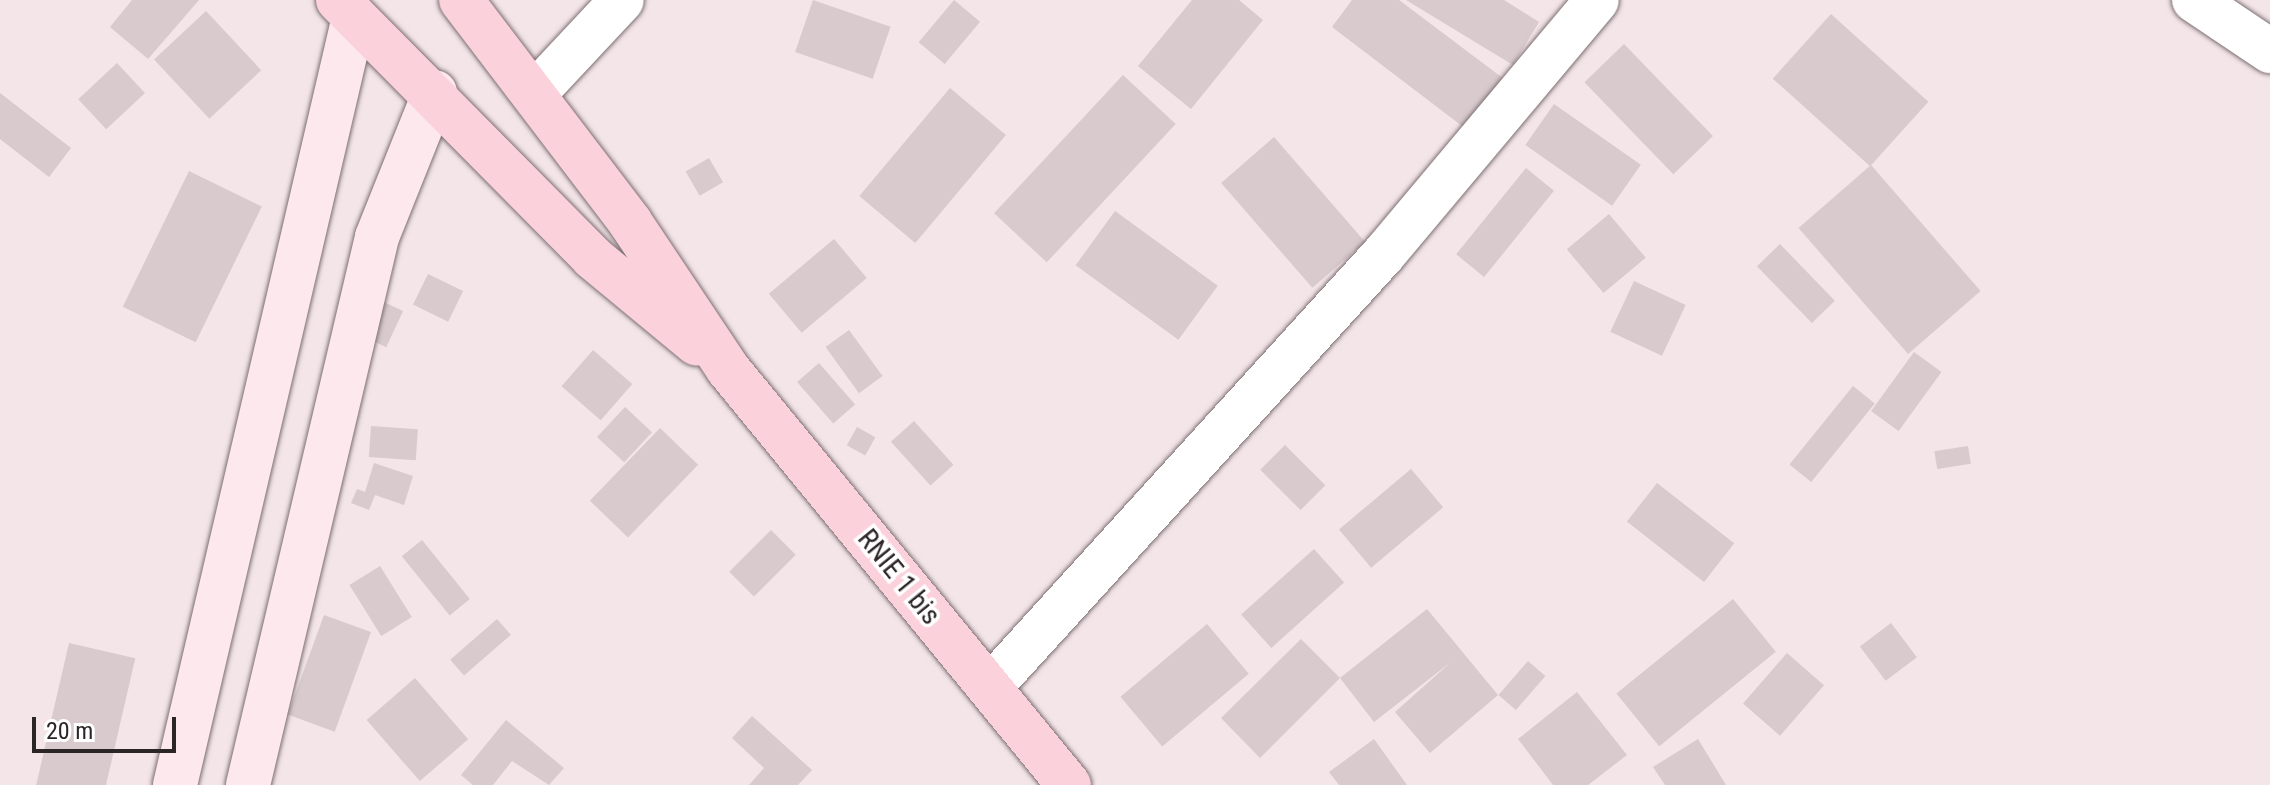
<!DOCTYPE html>
<style>
body{margin:0}
#map{position:relative;width:2270px;height:785px;overflow:hidden;background:#f3e5e8;font-family:"Roboto Condensed",sans-serif}
div>[style]{position:absolute}
.building>*{inset:0;background:#d8cacd;transform-origin:0 0}
.roads{filter:drop-shadow(0 0 2px #7c6f72) drop-shadow(0 0 2px #7c6f72)}
.street>*{height:44px;margin:-22px;padding:0 22px;transform-origin:22px;border-radius:22px;background:#fff}
.secondary>*{height:44px;margin:-22px;padding:0 22px;transform-origin:22px;border-radius:22px;background:#fde8ed}
.primary>*{height:44px;margin:-22px;padding:0 22px;transform-origin:22px;border-radius:22px;background:#fbd1db}
span{translate:-50% -50%;white-space:nowrap;text-align:center;line-height:1.15;-webkit-text-stroke:7px #fff;paint-order:stroke}
.street-label{font-size:28px;color:#2b2527}
.scale{position:absolute;left:32px;top:717px;width:144px;height:36px;box-sizing:border-box;border:4px solid #2b2527;border-top:0;padding-left:10px;font-size:24px;line-height:28px;white-space:nowrap;color:#2b2527;-webkit-text-stroke:6px #fff;paint-order:stroke}
</style>
<div id="map">
<div class="building">
<i style="clip-path:polygon(132px 0,199px 0,148px 59px,110px 27px)"></i>
<i style="left:813px;top:0;width:82px;height:55px;rotate:19deg"></i>
<i style="left:954px;top:0;width:34px;height:55px;rotate:40deg"></i>
<i style="clip-path:polygon(1192px 0,1239px 0,1263px 20px,1191px 109px,1138px 66px)"></i>
<i style="clip-path:polygon(1352px 0,1399px 0,1504px 79px,1466px 129px,1332px 27px)"></i>
<i style="clip-path:polygon(1406px 0,1504px 0,1539px 22px,1513px 65px)"></i>
<i style="left:206px;top:11px;width:81px;height:71px;rotate:47deg"></i>
<i style="left:1831px;top:14px;width:131px;height:87px;rotate:42deg"></i>
<i style="left:1624px;top:44px;width:128px;height:55px;rotate:46deg"></i>
<i style="left:117px;top:63px;width:41px;height:53px;rotate:47deg"></i>
<i style="left:1123px;top:75px;width:72px;height:189px;rotate:43deg"></i>
<i style="left:950px;top:88px;width:73px;height:141px;rotate:40deg"></i>
<i style="clip-path:polygon(0 93px,71px 148px,49px 177px,0 139px)"></i>
<i style="left:1554px;top:104px;width:106px;height:50px;rotate:35deg"></i>
<i style="left:1274px;top:137px;width:139px;height:70px;rotate:49deg"></i>
<i style="left:709px;top:158px;width:28px;height:27px;rotate:60deg"></i>
<i style="left:1871px;top:165px;width:167px;height:96px;rotate:49deg"></i>
<i style="left:1526px;top:168px;width:36px;height:111px;rotate:39deg"></i>
<i style="left:189px;top:171px;width:81px;height:151px;rotate:26deg"></i>
<i style="left:1115px;top:211px;width:127px;height:67px;rotate:36deg"></i>
<i style="left:1609px;top:214px;width:57px;height:55px;rotate:50deg"></i>
<i style="left:834px;top:239px;width:51px;height:85px;rotate:50deg"></i>
<i style="left:1780px;top:244px;width:79px;height:32px;rotate:46deg"></i>
<i style="left:428px;top:274px;width:39px;height:34px;rotate:26deg"></i>
<i style="left:1634px;top:281px;width:57px;height:56px;rotate:25deg"></i>
<i style="left:375px;top:298px;width:31px;height:40px;rotate:25deg"></i>
<i style="left:849px;top:330px;width:57px;height:29px;rotate:54deg"></i>
<i style="left:593px;top:350px;width:52px;height:48px;rotate:41deg"></i>
<i style="left:1914px;top:352px;width:34px;height:73px;rotate:36deg"></i>
<i style="left:819px;top:363px;width:55px;height:29px;rotate:49deg"></i>
<i style="left:1853px;top:386px;width:28px;height:101px;rotate:39deg"></i>
<i style="left:625px;top:407px;width:37px;height:41px;rotate:43deg"></i>
<i style="left:914px;top:421px;width:59px;height:31px;rotate:48deg"></i>
<i style="left:371px;top:426px;width:47px;height:31px;rotate:4deg"></i>
<i style="left:857px;top:427px;width:21px;height:21px;rotate:29deg"></i>
<i style="left:660px;top:428px;width:53px;height:101px;rotate:44deg"></i>
<i style="left:1285px;top:445px;width:57px;height:35px;rotate:45deg"></i>
<i style="left:1968px;top:446px;width:18px;height:34px;rotate:81deg"></i>
<i style="clip-path:polygon(374px 463px,413px 476px,404px 505px,375px 495px,369px 510px,351px 503px,357px 489px,365px 492px)"></i>
<i style="left:1411px;top:469px;width:50px;height:94px;rotate:50deg"></i>
<i style="left:1657px;top:483px;width:98px;height:49px;rotate:38deg"></i>
<i style="left:771px;top:530px;width:35px;height:59px;rotate:45deg"></i>
<i style="left:422px;top:540px;width:76px;height:26px;rotate:51deg"></i>
<i style="left:1314px;top:549px;width:45px;height:98px;rotate:48deg"></i>
<i style="left:380px;top:566px;width:60px;height:36px;rotate:58deg"></i>
<i style="left:1733px;top:599px;width:68px;height:150px;rotate:51deg"></i>
<i style="clip-path:polygon(1427px 609px,1498px 695px,1430px 753px,1395px 712px,1451px 662px,1374px 722px,1340px 678px,1260px 758px,1221px 718px,1301px 639px,1340px 678px)"></i>
<i style="left:324px;top:615px;width:50px;height:106px;rotate:20deg"></i>
<i style="left:497px;top:619px;width:21px;height:62px;rotate:49deg"></i>
<i style="left:1891px;top:623px;width:43px;height:39px;rotate:53deg"></i>
<i style="left:1207px;top:624px;width:65px;height:113px;rotate:50deg"></i>
<i style="left:69px;top:643px;width:68px;height:146px;rotate:13deg"></i>
<i style="left:1787px;top:653px;width:49px;height:67px;rotate:41deg"></i>
<i style="left:1528px;top:661px;width:23px;height:45px;rotate:41deg"></i>
<i style="left:415px;top:678px;width:81px;height:64px;rotate:49deg"></i>
<i style="clip-path:polygon(1577px 692px,1627px 755px,1588px 785px,1553px 785px,1518px 739px)"></i>
<i style="clip-path:polygon(752px 716px,812px 770px,798px 785px,749px 785px,764px 768px,732px 738px)"></i>
<i style="clip-path:polygon(506px 720px,564px 768px,549px 785px,512px 761px,493px 785px,473px 785px,461px 775px)"></i>
<i style="clip-path:polygon(1374px 739px,1407px 785px,1339px 785px,1329px 772px)"></i>
<i style="clip-path:polygon(1698px 739px,1726px 785px,1665px 785px,1653px 767px)"></i>
</div>
<div class="roads">
<div class="street">
<i style="left:2194px;top:0;width:92px;rotate:33.9deg"></i>
<i style="left:535px;top:93px;width:127px;rotate:-46.9deg"></i>
<i style="left:990px;top:687px;width:585px;rotate:-47.7deg"></i>
<i style="left:1384px;top:254px;width:331px;rotate:-50deg"></i>
</div>
<div class="secondary">
<i style="left:175px;top:785px;width:789px;rotate:-76.88deg"></i>
<i style="left:248px;top:785px;width:563px;rotate:-76.75deg"></i>
<i style="left:377px;top:237px;width:156px;rotate:-68.2deg"></i>
</div>
<div class="primary">
<i style="left:338px;top:0;width:361px;rotate:45.3deg"></i>
<i style="left:592px;top:257px;width:136px;rotate:39.6deg"></i>
<i style="left:461px;top:0;width:279px;rotate:52.7deg"></i>
<i style="left:630px;top:222px;width:177px;rotate:56.3deg"></i>
<i style="left:728px;top:369px;width:538px;rotate:50.66deg"></i>
</div>
</div>
<div class="street-label">
<span style="left:899px;top:577px;rotate:51deg">RNIE 1 bis</span>
</div>
<div class="scale">20 m</div>
</div>
